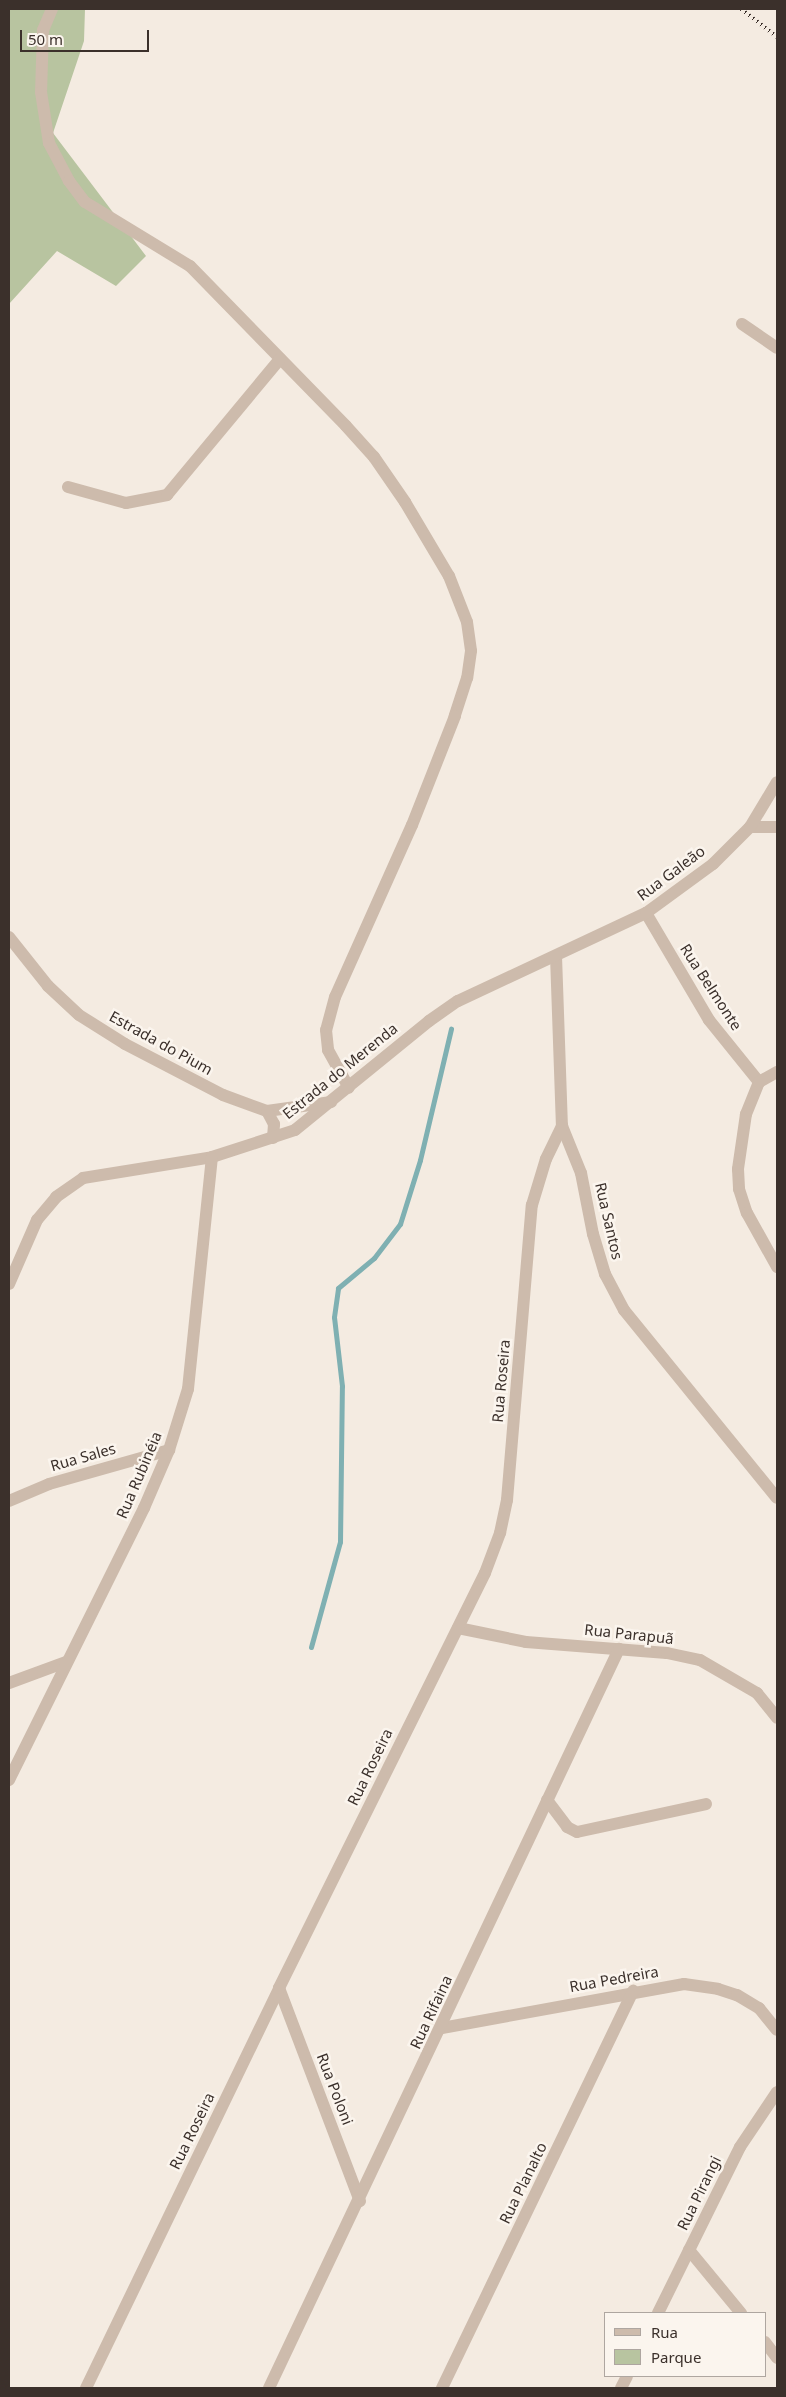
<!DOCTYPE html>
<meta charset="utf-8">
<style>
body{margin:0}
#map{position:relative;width:786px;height:2397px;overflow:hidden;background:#f4ebe1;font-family:"Noto Sans",sans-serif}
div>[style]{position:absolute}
.green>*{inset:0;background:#b8c4a0}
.stream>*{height:5px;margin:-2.5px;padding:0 2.5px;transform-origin:2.5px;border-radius:2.5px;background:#7fb0b2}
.street>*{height:12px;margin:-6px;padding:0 6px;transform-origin:6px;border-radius:6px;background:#cdbbac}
.rail>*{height:4px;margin-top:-2px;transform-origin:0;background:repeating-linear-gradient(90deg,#3b302b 0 1px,transparent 0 5px)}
span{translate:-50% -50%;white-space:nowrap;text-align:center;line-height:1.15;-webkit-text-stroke:5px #fbf5ee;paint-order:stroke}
.street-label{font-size:15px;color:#3b302b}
.frame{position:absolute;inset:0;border:10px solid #3b302b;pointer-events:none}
.legend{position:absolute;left:604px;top:2312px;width:162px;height:65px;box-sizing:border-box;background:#fbf5ee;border:1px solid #aea6a0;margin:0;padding:6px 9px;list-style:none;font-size:15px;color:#3b302b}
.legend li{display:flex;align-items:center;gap:10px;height:25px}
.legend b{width:25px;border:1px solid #aea6a0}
.scale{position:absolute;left:20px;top:30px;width:129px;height:22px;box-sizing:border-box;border:2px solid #3b302b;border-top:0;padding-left:6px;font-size:15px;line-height:18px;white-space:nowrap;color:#3b302b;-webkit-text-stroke:4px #fbf5ee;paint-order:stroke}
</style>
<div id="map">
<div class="green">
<i style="clip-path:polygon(9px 9px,85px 9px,84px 41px,53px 133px,146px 256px,116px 286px,57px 251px,9px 304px)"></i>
</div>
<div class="stream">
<i style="left:311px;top:1647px;width:109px;rotate:-74.6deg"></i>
<i style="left:340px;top:1542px;width:156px;rotate:-89.3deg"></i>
<i style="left:342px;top:1386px;width:69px;rotate:-96.6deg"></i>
<i style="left:334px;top:1317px;width:29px;rotate:-82deg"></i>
<i style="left:338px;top:1288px;width:47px;rotate:-39.8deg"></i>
<i style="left:374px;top:1258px;width:43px;rotate:-52.6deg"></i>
<i style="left:400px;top:1224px;width:67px;rotate:-72.6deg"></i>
<i style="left:420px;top:1160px;width:135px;rotate:-76.7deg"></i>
</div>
<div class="street">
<i style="left:52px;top:9px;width:23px;rotate:113deg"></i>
<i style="left:43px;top:30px;width:62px;rotate:91.8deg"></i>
<i style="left:41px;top:92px;width:52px;rotate:81.1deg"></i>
<i style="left:49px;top:143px;width:43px;rotate:62.2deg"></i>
<i style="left:69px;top:181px;width:26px;rotate:53deg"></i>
<i style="left:85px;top:202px;width:123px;rotate:31.4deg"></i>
<i style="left:190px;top:266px;width:223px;rotate:45.7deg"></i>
<i style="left:346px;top:426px;width:42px;rotate:47.9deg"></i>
<i style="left:374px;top:457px;width:55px;rotate:55.4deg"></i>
<i style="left:405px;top:502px;width:86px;rotate:59.3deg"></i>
<i style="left:449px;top:576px;width:49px;rotate:68.6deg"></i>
<i style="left:467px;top:622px;width:29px;rotate:82deg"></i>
<i style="left:471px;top:651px;width:27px;rotate:98deg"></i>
<i style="left:467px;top:678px;width:40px;rotate:108deg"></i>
<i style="left:455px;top:716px;width:117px;rotate:111.5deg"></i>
<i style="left:412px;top:825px;width:188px;rotate:114.1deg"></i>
<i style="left:335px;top:997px;width:34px;rotate:105deg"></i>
<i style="left:326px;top:1030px;width:20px;rotate:84deg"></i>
<i style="left:328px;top:1050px;width:43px;rotate:61.1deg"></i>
<i style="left:742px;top:324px;width:42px;rotate:34.4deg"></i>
<i style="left:68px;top:487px;width:60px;rotate:15.4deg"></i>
<i style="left:126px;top:503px;width:42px;rotate:-11deg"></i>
<i style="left:167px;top:495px;width:177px;rotate:-50.3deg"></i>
<i style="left:750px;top:827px;width:27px"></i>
<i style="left:646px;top:913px;width:124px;rotate:59.5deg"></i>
<i style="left:709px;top:1020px;width:80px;rotate:51.1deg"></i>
<i style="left:9px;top:937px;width:63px;rotate:51.5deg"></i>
<i style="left:48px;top:986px;width:42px;rotate:43.1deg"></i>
<i style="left:79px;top:1015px;width:54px;rotate:32.2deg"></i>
<i style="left:125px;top:1044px;width:110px;rotate:27.5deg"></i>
<i style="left:223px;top:1095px;width:47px;rotate:20deg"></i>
<i style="left:267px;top:1111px;width:65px;rotate:-8deg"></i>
<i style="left:556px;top:956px;width:170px;rotate:88deg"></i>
<i style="left:562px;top:1126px;width:51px;rotate:68deg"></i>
<i style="left:581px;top:1173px;width:62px;rotate:78.9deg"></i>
<i style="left:593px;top:1234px;width:42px;rotate:73.3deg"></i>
<i style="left:605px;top:1274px;width:41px;rotate:62.2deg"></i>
<i style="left:624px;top:1310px;width:242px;rotate:50.9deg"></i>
<i style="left:759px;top:1082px;width:35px;rotate:112deg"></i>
<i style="left:746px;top:1114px;width:56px;rotate:98.3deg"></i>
<i style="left:738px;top:1169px;width:20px;rotate:87deg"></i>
<i style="left:739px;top:1189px;width:25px;rotate:72deg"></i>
<i style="left:747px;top:1213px;width:62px;rotate:60.9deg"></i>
<i style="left:759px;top:1082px;width:21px;rotate:-29deg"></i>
<i style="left:267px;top:1111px;width:15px;rotate:62deg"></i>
<i style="left:274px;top:1124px;width:14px;rotate:94deg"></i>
<i style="left:9px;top:1284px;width:70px;rotate:-66.4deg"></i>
<i style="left:37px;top:1220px;width:30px;rotate:-50deg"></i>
<i style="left:56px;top:1197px;width:33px;rotate:-35deg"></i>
<i style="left:83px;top:1178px;width:131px;rotate:-9.2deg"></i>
<i style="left:212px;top:1157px;width:87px;rotate:-18deg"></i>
<i style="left:295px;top:1130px;width:173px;rotate:-39.1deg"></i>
<i style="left:429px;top:1021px;width:35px;rotate:-35deg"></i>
<i style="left:458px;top:1001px;width:208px;rotate:-25.1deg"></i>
<i style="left:646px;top:913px;width:83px;rotate:-36.2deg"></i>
<i style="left:713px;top:864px;width:52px;rotate:-45deg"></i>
<i style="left:750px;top:827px;width:52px;rotate:-59deg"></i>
<i style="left:9px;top:1501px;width:43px;rotate:-23deg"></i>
<i style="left:49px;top:1484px;width:125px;rotate:-15.8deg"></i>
<i style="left:458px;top:1628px;width:69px;rotate:11.6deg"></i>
<i style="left:526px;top:1642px;width:141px;rotate:4.5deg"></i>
<i style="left:667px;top:1653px;width:34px;rotate:12deg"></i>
<i style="left:700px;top:1660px;width:66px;rotate:30.1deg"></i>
<i style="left:757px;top:1693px;width:32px;rotate:51deg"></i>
<i style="left:9px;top:1683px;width:61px;rotate:-20.2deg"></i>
<i style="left:9px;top:1780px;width:304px;rotate:-63.6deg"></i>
<i style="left:144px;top:1508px;width:63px;rotate:-66.7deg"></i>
<i style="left:169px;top:1450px;width:64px;rotate:-72.7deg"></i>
<i style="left:188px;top:1389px;width:233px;rotate:-84.1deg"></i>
<i style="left:547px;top:1800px;width:34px;rotate:53deg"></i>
<i style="left:567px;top:1827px;width:11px;rotate:27deg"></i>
<i style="left:577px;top:1832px;width:132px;rotate:-12.2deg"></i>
<i style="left:279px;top:1988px;width:228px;rotate:69.2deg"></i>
<i style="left:442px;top:2028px;width:246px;rotate:-10.3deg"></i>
<i style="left:684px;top:1984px;width:34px;rotate:8deg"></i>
<i style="left:718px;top:1989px;width:20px;rotate:18deg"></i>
<i style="left:737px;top:1995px;width:26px;rotate:31deg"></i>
<i style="left:759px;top:2008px;width:28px;rotate:51deg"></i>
<i style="left:689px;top:2250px;width:82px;rotate:50.5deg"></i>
<i style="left:658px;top:2313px;width:185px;rotate:-63.7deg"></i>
<i style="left:740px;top:2147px;width:66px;rotate:-56.1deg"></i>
<i style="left:765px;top:2342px;width:20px;rotate:53deg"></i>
<i style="left:86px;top:2388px;width:444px;rotate:-64.2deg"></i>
<i style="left:279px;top:1988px;width:463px;rotate:-63.6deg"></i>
<i style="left:485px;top:1573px;width:43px;rotate:-69.4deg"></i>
<i style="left:500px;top:1533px;width:34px;rotate:-78deg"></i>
<i style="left:507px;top:1500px;width:296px;rotate:-85.2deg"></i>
<i style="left:532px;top:1205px;width:48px;rotate:-73.1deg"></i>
<i style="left:546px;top:1159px;width:37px;rotate:-64deg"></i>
<i style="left:269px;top:2388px;width:818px;rotate:-64.66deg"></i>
<i style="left:442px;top:2388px;width:441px;rotate:-64.3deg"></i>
<i style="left:621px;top:2388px;width:13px;rotate:-63deg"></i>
</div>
<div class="rail">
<i style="left:741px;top:9px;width:46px;rotate:37.9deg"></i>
</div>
<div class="street-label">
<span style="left:671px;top:873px;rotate:-37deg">Rua Galeão</span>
<span style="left:711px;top:987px;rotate:57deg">Rua Belmonte</span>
<span style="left:161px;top:1043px;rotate:29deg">Estrada do Pium</span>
<span style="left:340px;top:1071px;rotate:-39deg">Estrada do Merenda</span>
<span style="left:609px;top:1221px;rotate:77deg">Rua Santos</span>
<span style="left:501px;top:1381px;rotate:-85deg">Rua Roseira</span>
<span style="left:83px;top:1457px;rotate:-16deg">Rua Sales</span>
<span style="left:139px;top:1475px;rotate:-67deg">Rua Rubinéia</span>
<span style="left:629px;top:1634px;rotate:6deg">Rua Parapuã</span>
<span style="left:370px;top:1767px;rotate:-64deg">Rua Roseira</span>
<span style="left:614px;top:1979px;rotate:-10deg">Rua Pedreira</span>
<span style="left:431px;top:2012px;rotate:-65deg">Rua Rifaina</span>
<span style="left:335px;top:2089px;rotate:69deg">Rua Poloni</span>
<span style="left:192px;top:2131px;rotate:-64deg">Rua Roseira</span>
<span style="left:523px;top:2183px;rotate:-64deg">Rua Planalto</span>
<span style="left:699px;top:2193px;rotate:-64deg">Rua Pirangi</span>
</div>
<div class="frame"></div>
<ul class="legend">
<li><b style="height:6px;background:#cdbbac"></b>Rua</li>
<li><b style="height:14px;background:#b8c4a0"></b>Parque</li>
</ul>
<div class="scale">50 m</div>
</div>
